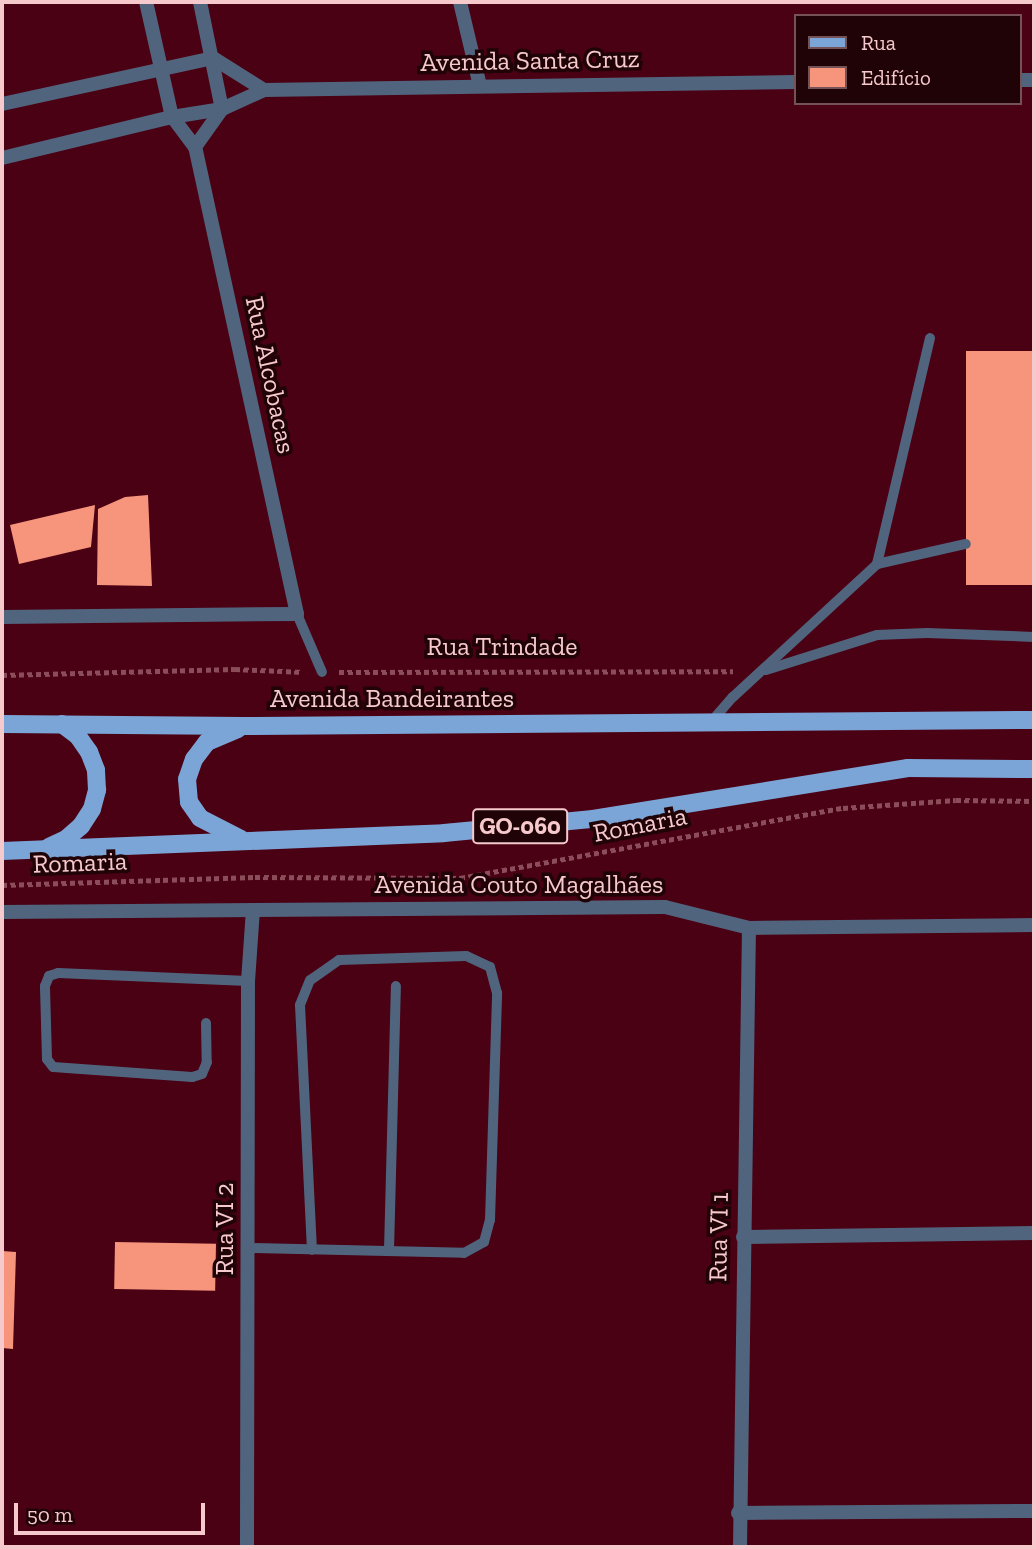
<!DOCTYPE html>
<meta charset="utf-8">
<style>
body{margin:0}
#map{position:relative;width:1036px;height:1549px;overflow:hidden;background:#4a0114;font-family:"Zilla Slab",serif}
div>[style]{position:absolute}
.building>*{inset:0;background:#f7947c;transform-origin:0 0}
.path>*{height:4.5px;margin-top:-2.25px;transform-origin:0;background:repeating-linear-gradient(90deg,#8c4d5a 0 5px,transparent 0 8.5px)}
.service>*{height:10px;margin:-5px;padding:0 5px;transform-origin:5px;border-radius:5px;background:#51647d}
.minor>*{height:14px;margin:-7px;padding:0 7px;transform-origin:7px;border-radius:7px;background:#51647d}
.primary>*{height:18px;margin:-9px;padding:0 9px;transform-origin:9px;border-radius:9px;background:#7ba4d7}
span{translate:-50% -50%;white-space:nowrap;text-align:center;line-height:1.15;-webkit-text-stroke:7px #1f0307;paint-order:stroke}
.shield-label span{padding:2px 5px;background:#1f0307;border:2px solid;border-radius:5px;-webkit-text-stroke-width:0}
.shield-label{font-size:24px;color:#f6c9cc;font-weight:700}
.street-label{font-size:26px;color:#f6c9cc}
.frame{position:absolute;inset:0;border:4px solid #f6c9cc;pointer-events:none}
.legend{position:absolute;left:794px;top:14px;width:228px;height:91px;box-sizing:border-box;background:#1f0307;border:2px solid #755256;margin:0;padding:9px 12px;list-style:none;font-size:21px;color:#f6c9cc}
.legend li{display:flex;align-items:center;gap:14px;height:35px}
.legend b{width:35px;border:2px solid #755256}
.scale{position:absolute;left:14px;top:1503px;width:191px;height:32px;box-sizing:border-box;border:4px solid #f6c9cc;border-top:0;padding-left:9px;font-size:21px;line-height:24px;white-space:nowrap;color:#f6c9cc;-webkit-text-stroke:5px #1f0307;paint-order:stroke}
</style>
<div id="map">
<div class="building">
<i style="left:966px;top:351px;width:68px;height:234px"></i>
<i style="clip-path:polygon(148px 495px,152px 586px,97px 585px,98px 509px,125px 497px)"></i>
<i style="clip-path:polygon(95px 505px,91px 547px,19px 564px,10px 525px)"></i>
<i style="left:115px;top:1242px;width:101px;height:47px;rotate:1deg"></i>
<i style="clip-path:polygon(2px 1251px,16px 1252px,13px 1349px,2px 1348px)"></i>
</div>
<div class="path">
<i style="left:339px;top:672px;width:394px;rotate:-0.1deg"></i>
<i style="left:2px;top:675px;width:233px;rotate:-1.5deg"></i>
<i style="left:235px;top:669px;width:68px;rotate:2.5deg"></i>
<i style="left:2px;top:885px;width:253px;rotate:-1.8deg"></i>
<i style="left:255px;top:877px;width:205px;rotate:0.3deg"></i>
<i style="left:460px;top:878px;width:389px;rotate:-10.4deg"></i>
<i style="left:843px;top:808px;width:113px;rotate:-4deg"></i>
<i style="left:956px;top:800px;width:78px;rotate:0.7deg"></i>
</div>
<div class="service">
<i style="left:877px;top:564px;width:232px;rotate:-76.8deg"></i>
<i style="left:297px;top:614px;width:63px;rotate:66.7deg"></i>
<i style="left:766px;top:670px;width:116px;rotate:-17.5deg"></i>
<i style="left:877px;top:635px;width:50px;rotate:-2.3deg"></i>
<i style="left:927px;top:633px;width:107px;rotate:2.1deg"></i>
<i style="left:711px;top:722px;width:33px;rotate:-49deg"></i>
<i style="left:733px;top:697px;width:196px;rotate:-42.7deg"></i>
<i style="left:877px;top:564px;width:91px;rotate:-12.7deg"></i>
<i style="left:206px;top:1023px;width:39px;rotate:89deg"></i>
<i style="left:207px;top:1062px;width:13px;rotate:113deg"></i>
<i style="left:202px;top:1074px;width:10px;rotate:163deg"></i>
<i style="left:192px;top:1077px;width:139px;rotate:-175.9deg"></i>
<i style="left:53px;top:1067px;width:10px;rotate:-127deg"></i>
<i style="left:47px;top:1059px;width:73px;rotate:-91.6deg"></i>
<i style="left:45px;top:986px;width:11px;rotate:-68deg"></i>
<i style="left:49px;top:976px;width:9px;rotate:-18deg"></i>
<i style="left:58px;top:973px;width:190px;rotate:2.4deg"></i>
<i style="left:250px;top:1248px;width:214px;rotate:1.3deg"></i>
<i style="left:464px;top:1253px;width:23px;rotate:-29deg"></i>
<i style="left:484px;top:1242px;width:23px;rotate:-75deg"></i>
<i style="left:490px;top:1220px;width:227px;rotate:-88.2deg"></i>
<i style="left:497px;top:993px;width:27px;rotate:-105deg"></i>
<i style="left:490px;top:967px;width:26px;rotate:-155deg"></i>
<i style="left:466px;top:956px;width:127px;rotate:178.2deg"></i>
<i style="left:339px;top:960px;width:35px;rotate:145deg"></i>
<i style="left:310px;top:980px;width:27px;rotate:112deg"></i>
<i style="left:300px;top:1005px;width:245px;rotate:87.2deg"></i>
<i style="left:389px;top:1250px;width:264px;rotate:-88.5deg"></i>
</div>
<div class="minor">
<i style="left:200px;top:2px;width:109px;rotate:78.4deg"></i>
<i style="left:460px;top:2px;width:86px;rotate:76.6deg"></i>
<i style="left:1020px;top:80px;width:14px"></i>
<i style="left:2px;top:104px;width:216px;rotate:-12.3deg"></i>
<i style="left:213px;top:58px;width:60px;rotate:32.1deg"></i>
<i style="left:195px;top:147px;width:47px;rotate:-54.6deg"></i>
<i style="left:2px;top:158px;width:175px;rotate:-13.6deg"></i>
<i style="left:172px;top:117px;width:51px;rotate:-9.1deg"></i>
<i style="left:222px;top:109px;width:46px;rotate:-24.3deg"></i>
<i style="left:264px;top:90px;width:532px;rotate:-0.86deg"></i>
<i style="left:2px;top:617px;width:295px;rotate:-0.6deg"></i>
<i style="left:297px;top:614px;width:478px;rotate:-102.3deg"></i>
<i style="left:195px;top:147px;width:38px;rotate:-127deg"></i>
<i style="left:172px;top:117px;width:118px;rotate:-102.7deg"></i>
<i style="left:2px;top:912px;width:663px;rotate:-0.43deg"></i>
<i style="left:665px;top:907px;width:87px;rotate:14deg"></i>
<i style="left:749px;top:928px;width:285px;rotate:-0.6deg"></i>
<i style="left:743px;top:1237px;width:291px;rotate:-0.8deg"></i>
<i style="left:738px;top:1513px;width:296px;rotate:-0.4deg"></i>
<i style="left:247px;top:1547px;width:566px;rotate:-89.9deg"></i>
<i style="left:248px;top:981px;width:71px;rotate:-86deg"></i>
<i style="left:740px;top:1547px;width:619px;rotate:-89.17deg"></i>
</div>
<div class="primary">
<i style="left:2px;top:724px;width:242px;rotate:0.5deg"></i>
<i style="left:244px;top:726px;width:790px;rotate:-0.44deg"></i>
<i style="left:238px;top:729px;width:34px;rotate:157deg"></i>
<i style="left:207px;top:742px;width:21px;rotate:127deg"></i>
<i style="left:194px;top:759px;width:21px;rotate:109deg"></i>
<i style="left:187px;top:779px;width:23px;rotate:85deg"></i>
<i style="left:189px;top:802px;width:19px;rotate:55deg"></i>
<i style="left:200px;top:818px;width:46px;rotate:27.1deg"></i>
<i style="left:49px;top:847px;width:19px;rotate:-25deg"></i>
<i style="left:66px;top:839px;width:20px;rotate:-41deg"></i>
<i style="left:81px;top:826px;width:20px;rotate:-57deg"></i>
<i style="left:92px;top:809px;width:20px;rotate:-75deg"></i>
<i style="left:97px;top:790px;width:20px;rotate:-93deg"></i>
<i style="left:96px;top:770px;width:19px;rotate:-111deg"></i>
<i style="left:89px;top:752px;width:19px;rotate:-125deg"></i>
<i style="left:78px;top:736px;width:20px;rotate:-143deg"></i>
<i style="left:2px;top:851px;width:442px;rotate:-2.3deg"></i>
<i style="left:444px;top:833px;width:150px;rotate:-5.4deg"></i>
<i style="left:593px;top:819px;width:319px;rotate:-9.2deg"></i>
<i style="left:908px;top:768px;width:126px;rotate:0.5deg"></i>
</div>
<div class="shield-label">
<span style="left:520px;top:826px">GO-060</span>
</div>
<div class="street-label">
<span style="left:530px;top:61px;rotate:-1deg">Avenida Santa Cruz</span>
<span style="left:270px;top:375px;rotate:78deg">Rua Alcobacas</span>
<span style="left:502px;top:647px">Rua Trindade</span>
<span style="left:392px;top:699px">Avenida Bandeirantes</span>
<span style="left:640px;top:825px;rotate:-11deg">Romaria</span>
<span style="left:80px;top:863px;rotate:-2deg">Romaria</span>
<span style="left:519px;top:885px">Avenida Couto Magalhães</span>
<span style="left:225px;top:1229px;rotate:-90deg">Rua VI 2</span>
<span style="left:719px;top:1237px;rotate:-89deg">Rua VI 1</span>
</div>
<div class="frame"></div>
<ul class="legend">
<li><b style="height:9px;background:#7ba4d7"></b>Rua</li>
<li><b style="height:19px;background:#f7947c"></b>Edifício</li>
</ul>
<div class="scale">50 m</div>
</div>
